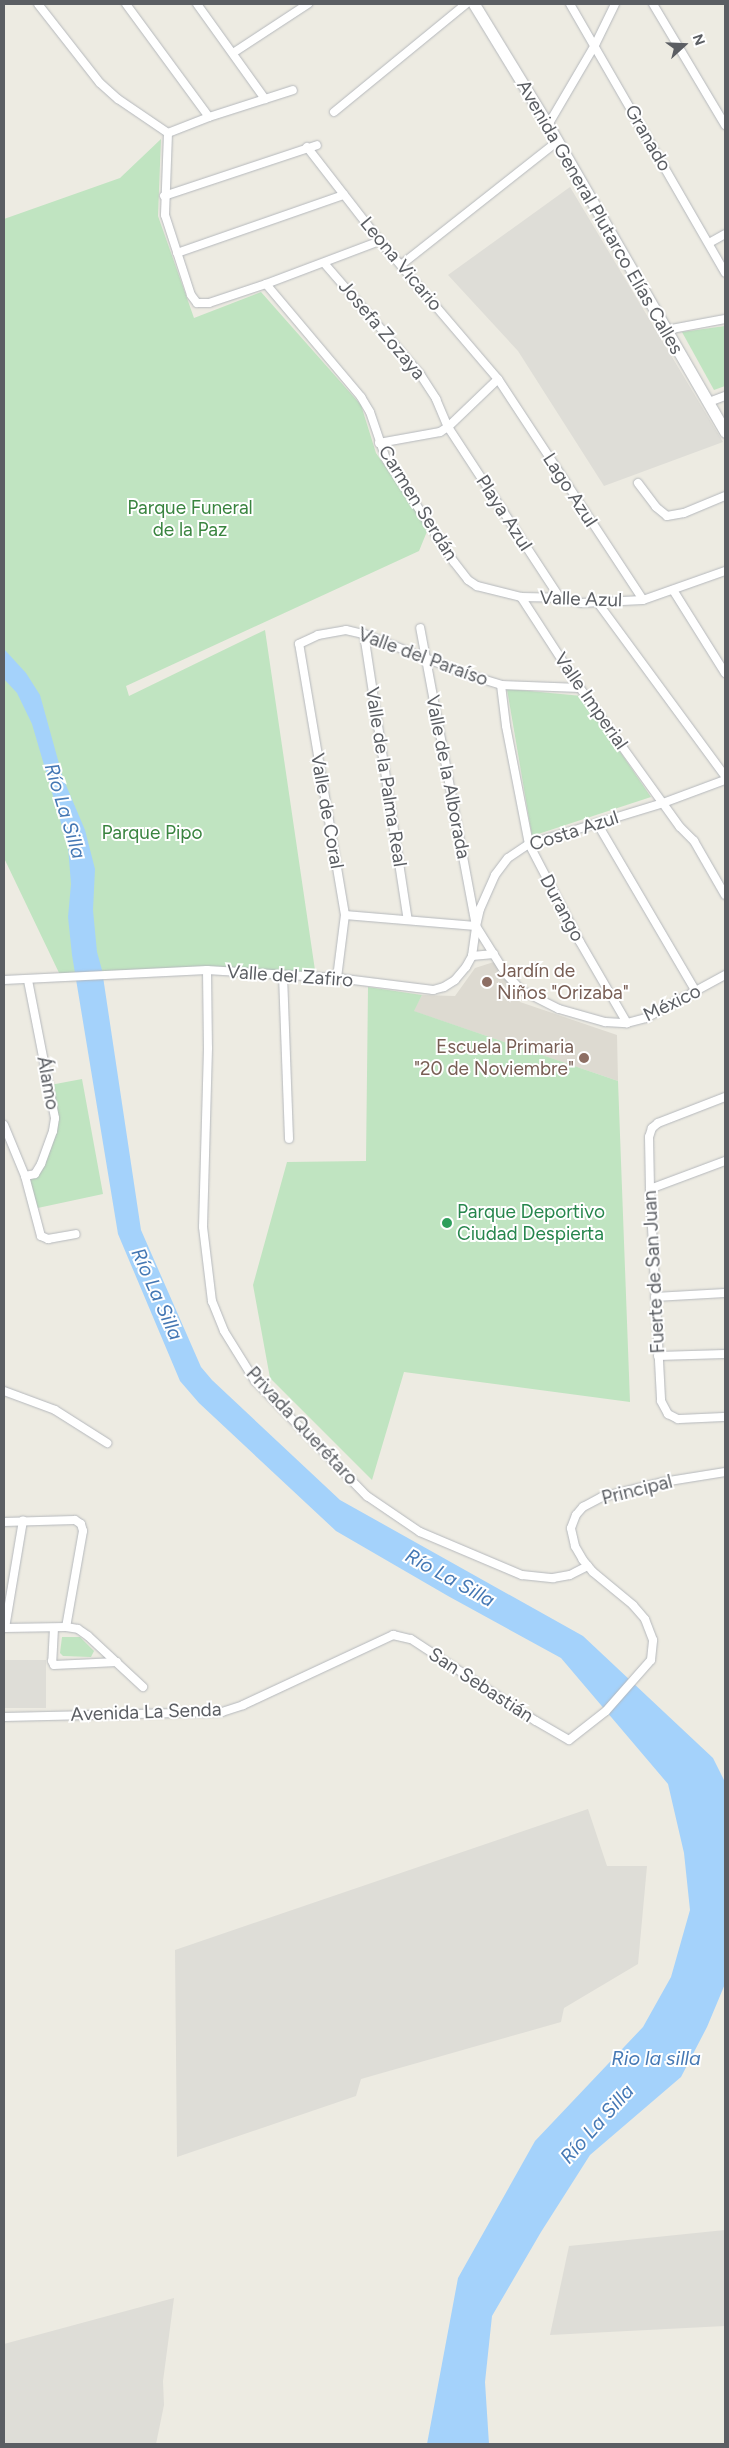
<!DOCTYPE html>
<meta charset="utf-8">
<style>
body{margin:0}
#map{position:relative;width:729px;height:2448px;overflow:hidden;background:#edebe2;font-family:Figtree,sans-serif}
div>[style]{position:absolute}
.industrial>*{inset:0;background:#deddd7;transform-origin:0 0}
.education>*{inset:0;background:#dddad1}
.green>*{inset:0;background:#c0e4c1}
.water>*{inset:0;background:#a4d2fb}
.roads{filter:drop-shadow(0 0 1px #b5b8bc) drop-shadow(0 0 1px #b5b8bc)}
.street>*{height:8px;margin:-4px;padding:0 4px;transform-origin:4px;border-radius:4px;background:#fff}
.secondary>*{height:11px;margin:-5.5px;padding:0 5.5px;transform-origin:5.5px;border-radius:5.5px;background:#fff}
.dots>*{width:14px;height:14px;translate:-50% -50%;box-sizing:border-box;border:2px solid #fff;border-radius:50%}
span{translate:-50% -50%;white-space:nowrap;text-align:center;line-height:1.15;-webkit-text-stroke:4px #fff;paint-order:stroke}
.street-label{font-size:19px;color:#5b5e63}
.park-label{font-size:19px;color:#39843f}
.education-label{font-size:19px;color:#785e54}
.left{translate:0 -50%;text-align:left}
.right{translate:-100% -50%;text-align:right}
.leisure-label{font-size:19px;color:#27864d}
.water-label{font-size:20px;color:#4578b4;font-style:italic}
.frame{position:absolute;inset:0;border:5px solid #5b5e63;pointer-events:none}
.north{position:absolute;left:659px;top:20px;width:50px;height:50px;-webkit-text-stroke:4px #fff;paint-order:stroke;rotate:70deg;font-size:14px;font-weight:700;line-height:20px;text-align:center;color:#5b5e63}
.north::after{content:'';display:block;margin:auto;width:18px;height:22px;background:#5b5e63;clip-path:polygon(50% 0,100% 100%,50% 72%,0 100%)}
</style>
<div id="map">
<div class="industrial">
<i style="clip-path:polygon(570px 187px,723px 442px,604px 486px,518px 351px,448px 275px)"></i>
<i style="left:4px;top:1660px;width:42px;height:48px"></i>
<i style="clip-path:polygon(588px 1809px,607px 1866px,647px 1866px,638px 1964px,564px 2008px,561px 2022px,361px 2079px,356px 2096px,177px 2157px,175px 1950px)"></i>
<i style="clip-path:polygon(725px 2230px,725px 2326px,550px 2335px,569px 2246px)"></i>
<i style="clip-path:polygon(174px 2298px,163px 2381px,164px 2405px,156px 2444px,4px 2444px,4px 2344px)"></i>
</div>
<div class="education">
<i style="clip-path:polygon(497px 961px,520px 1002px,617px 1035px,618px 1081px,413px 1011px,422px 995px,455px 996px,475px 968px)"></i>
</div>
<div class="green">
<i style="clip-path:polygon(161px 139px,158px 216px,194px 318px,261px 292px,361px 405px,376px 453px,428px 529px,419px 551px,126px 686px,129px 696px,265px 630px,316px 977px,193px 970px,61px 977px,4px 858px,4px 219px,120px 178px)"></i>
<i style="clip-path:polygon(725px 326px,725px 386px,714px 390px,682px 332px)"></i>
<i style="clip-path:polygon(507px 689px,582px 696px,651px 797px,532px 836px)"></i>
<i style="clip-path:polygon(368px 987px,422px 995px,414px 1011px,618px 1081px,630px 1402px,404px 1372px,372px 1480px,270px 1378px,253px 1285px,287px 1162px,366px 1161px)"></i>
<i style="clip-path:polygon(82px 1079px,103px 1194px,33px 1209px,25px 1176px,35px 1174px,53px 1131px,50px 1085px)"></i>
<i style="clip-path:polygon(62px 1637px,80px 1637px,94px 1651px,91px 1657px,63px 1656px,60px 1653px)"></i>
</div>
<div class="water">
<i style="clip-path:polygon(4px 649px,26px 673px,40px 695px,63px 778px,85px 830px,95px 869px,93px 910px,97px 952px,102px 970px,141px 1230px,201px 1367px,212px 1380px,340px 1500px,583px 1636px,713px 1758px,725px 1782px,725px 1984px,707px 2027px,681px 2077px,590px 2155px,541px 2232px,492px 2316px,485px 2382px,489px 2444px,427px 2444px,458px 2278px,535px 2141px,643px 2027px,671px 1977px,690px 1910px,684px 1853px,668px 1784px,561px 1658px,448px 1596px,336px 1531px,199px 1403px,180px 1381px,118px 1234px,72px 955px,68px 917px,71px 884px,68px 847px,32px 724px,17px 693px,4px 679px)"></i>
</div>
<div class="roads">
<div class="street">
<i style="left:38px;top:4px;width:100px;rotate:51.9deg"></i>
<i style="left:100px;top:83px;width:24px;rotate:42deg"></i>
<i style="left:118px;top:99px;width:60px;rotate:34.2deg"></i>
<i style="left:126px;top:4px;width:140px;rotate:53.7deg"></i>
<i style="left:197px;top:4px;width:117px;rotate:54.4deg"></i>
<i style="left:570px;top:4px;width:310px;rotate:60deg"></i>
<i style="left:653px;top:4px;width:141px;rotate:59.2deg"></i>
<i style="left:233px;top:53px;width:90px;rotate:-33.2deg"></i>
<i style="left:334px;top:112px;width:171px;rotate:-39.3deg"></i>
<i style="left:548px;top:125px;width:93px;rotate:-59.6deg"></i>
<i style="left:595px;top:45px;width:46px;rotate:-64deg"></i>
<i style="left:168px;top:133px;width:82px;rotate:92.1deg"></i>
<i style="left:165px;top:215px;width:84px;rotate:72deg"></i>
<i style="left:191px;top:295px;width:10px;rotate:53deg"></i>
<i style="left:197px;top:303px;width:12px"></i>
<i style="left:209px;top:303px;width:60px;rotate:-18.4deg"></i>
<i style="left:266px;top:284px;width:122px;rotate:-20.7deg"></i>
<i style="left:168px;top:133px;width:44px;rotate:-21.3deg"></i>
<i style="left:209px;top:117px;width:88px;rotate:-17.8deg"></i>
<i style="left:307px;top:147px;width:119px;rotate:52.2deg"></i>
<i style="left:380px;top:241px;width:182px;rotate:49.5deg"></i>
<i style="left:498px;top:379px;width:264px;rotate:56.7deg"></i>
<i style="left:164px;top:196px;width:161px;rotate:-18.4deg"></i>
<i style="left:709px;top:243px;width:18px;rotate:-29deg"></i>
<i style="left:177px;top:253px;width:177px;rotate:-19.2deg"></i>
<i style="left:324px;top:263px;width:147px;rotate:49.1deg"></i>
<i style="left:420px;top:374px;width:30px;rotate:57deg"></i>
<i style="left:436px;top:399px;width:30px;rotate:67deg"></i>
<i style="left:448px;top:427px;width:204px;rotate:56.8deg"></i>
<i style="left:401px;top:265px;width:199px;rotate:-38.3deg"></i>
<i style="left:266px;top:284px;width:148px;rotate:49.9deg"></i>
<i style="left:361px;top:397px;width:17px;rotate:59deg"></i>
<i style="left:370px;top:412px;width:50px;rotate:71.2deg"></i>
<i style="left:386px;top:459px;width:123px;rotate:56.6deg"></i>
<i style="left:454px;top:562px;width:23px;rotate:52deg"></i>
<i style="left:468px;top:580px;width:11px;rotate:34deg"></i>
<i style="left:477px;top:586px;width:45px;rotate:14deg"></i>
<i style="left:521px;top:597px;width:39px;rotate:1deg"></i>
<i style="left:560px;top:598px;width:22px;rotate:13deg"></i>
<i style="left:581px;top:603px;width:62px;rotate:-2.8deg"></i>
<i style="left:643px;top:600px;width:87px;rotate:-19.5deg"></i>
<i style="left:666px;top:330px;width:60px;rotate:-10.6deg"></i>
<i style="left:709px;top:402px;width:17px;rotate:-21deg"></i>
<i style="left:379px;top:443px;width:62px;rotate:-10.2deg"></i>
<i style="left:440px;top:432px;width:9px;rotate:-32deg"></i>
<i style="left:448px;top:427px;width:69px;rotate:-43.8deg"></i>
<i style="left:638px;top:483px;width:30px;rotate:53deg"></i>
<i style="left:656px;top:507px;width:14px;rotate:39deg"></i>
<i style="left:667px;top:516px;width:17px;rotate:-10deg"></i>
<i style="left:684px;top:513px;width:44px;rotate:-22.5deg"></i>
<i style="left:673px;top:590px;width:98px;rotate:57.9deg"></i>
<i style="left:521px;top:597px;width:108px;rotate:57deg"></i>
<i style="left:580px;top:688px;width:171px;rotate:54.3deg"></i>
<i style="left:680px;top:827px;width:20px;rotate:45deg"></i>
<i style="left:694px;top:841px;width:62px;rotate:60.1deg"></i>
<i style="left:598px;top:603px;width:215px;rotate:53.7deg"></i>
<i style="left:364px;top:634px;width:289px;rotate:81.3deg"></i>
<i style="left:501px;top:685px;width:41px;rotate:83deg"></i>
<i style="left:506px;top:726px;width:120px;rotate:79deg"></i>
<i style="left:529px;top:844px;width:110px;rotate:62.5deg"></i>
<i style="left:580px;top:942px;width:94px;rotate:59.9deg"></i>
<i style="left:597px;top:823px;width:196px;rotate:59.6deg"></i>
<i style="left:345px;top:915px;width:131px;rotate:4.8deg"></i>
<i style="left:476px;top:926px;width:17px;rotate:-77deg"></i>
<i style="left:480px;top:909px;width:37px;rotate:-66deg"></i>
<i style="left:495px;top:875px;width:21px;rotate:-53deg"></i>
<i style="left:508px;top:858px;width:25px;rotate:-34deg"></i>
<i style="left:529px;top:844px;width:140px;rotate:-17deg"></i>
<i style="left:663px;top:803px;width:66px;rotate:-20.4deg"></i>
<i style="left:476px;top:926px;width:57px;rotate:58deg"></i>
<i style="left:506px;top:974px;width:22px;rotate:47deg"></i>
<i style="left:521px;top:990px;width:42px;rotate:26.6deg"></i>
<i style="left:559px;top:1009px;width:48px;rotate:15.8deg"></i>
<i style="left:605px;top:1022px;width:22px;rotate:3deg"></i>
<i style="left:627px;top:1023px;width:20px;rotate:-15deg"></i>
<i style="left:646px;top:1018px;width:90px;rotate:-28.6deg"></i>
<i style="left:472px;top:956px;width:22px;rotate:-5deg"></i>
<i style="left:207px;top:970px;width:78px;rotate:89.3deg"></i>
<i style="left:208px;top:1048px;width:179px;rotate:91.6deg"></i>
<i style="left:203px;top:1227px;width:75px;rotate:83.1deg"></i>
<i style="left:212px;top:1301px;width:32px;rotate:68deg"></i>
<i style="left:224px;top:1331px;width:59px;rotate:58.2deg"></i>
<i style="left:255px;top:1381px;width:161px;rotate:45.8deg"></i>
<i style="left:367px;top:1496px;width:64px;rotate:34.2deg"></i>
<i style="left:420px;top:1532px;width:111px;rotate:22.9deg"></i>
<i style="left:522px;top:1575px;width:31px;rotate:6deg"></i>
<i style="left:553px;top:1578px;width:17px;rotate:-10deg"></i>
<i style="left:570px;top:1575px;width:20px;rotate:-27deg"></i>
<i style="left:283px;top:975px;width:164px;rotate:87.9deg"></i>
<i style="left:337px;top:978px;width:64px;rotate:-82.8deg"></i>
<i style="left:345px;top:915px;width:275px;rotate:-99.6deg"></i>
<i style="left:299px;top:644px;width:21px;rotate:-25deg"></i>
<i style="left:318px;top:635px;width:28px;rotate:-10deg"></i>
<i style="left:346px;top:630px;width:18px;rotate:13deg"></i>
<i style="left:364px;top:634px;width:110px;rotate:21.4deg"></i>
<i style="left:466px;top:674px;width:37px;rotate:17deg"></i>
<i style="left:501px;top:685px;width:79px;rotate:2.2deg"></i>
<i style="left:4px;top:980px;width:203px;rotate:-2.8deg"></i>
<i style="left:207px;top:970px;width:130px;rotate:3.5deg"></i>
<i style="left:337px;top:978px;width:97px;rotate:7.1deg"></i>
<i style="left:433px;top:990px;width:11px;rotate:-15deg"></i>
<i style="left:444px;top:987px;width:13px;rotate:-32deg"></i>
<i style="left:455px;top:980px;width:17px;rotate:-50deg"></i>
<i style="left:466px;top:967px;width:13px;rotate:-61deg"></i>
<i style="left:472px;top:956px;width:30px;rotate:-82deg"></i>
<i style="left:476px;top:926px;width:303px;rotate:-100.6deg"></i>
<i style="left:725px;top:1097px;width:72px;rotate:158.8deg"></i>
<i style="left:658px;top:1123px;width:8px;rotate:140deg"></i>
<i style="left:652px;top:1128px;width:9px;rotate:108deg"></i>
<i style="left:649px;top:1137px;width:52px;rotate:88.9deg"></i>
<i style="left:650px;top:1189px;width:212px;rotate:87deg"></i>
<i style="left:661px;top:1401px;width:15px;rotate:62deg"></i>
<i style="left:668px;top:1414px;width:11px;rotate:27deg"></i>
<i style="left:678px;top:1419px;width:47px;rotate:-2.4deg"></i>
<i style="left:4px;top:1125px;width:55px;rotate:67.6deg"></i>
<i style="left:25px;top:1176px;width:62px;rotate:75.1deg"></i>
<i style="left:41px;top:1236px;width:8px;rotate:23deg"></i>
<i style="left:48px;top:1239px;width:28px;rotate:-10deg"></i>
<i style="left:25px;top:1176px;width:10px;rotate:-11deg"></i>
<i style="left:35px;top:1174px;width:12px;rotate:-59deg"></i>
<i style="left:41px;top:1164px;width:35px;rotate:-70deg"></i>
<i style="left:53px;top:1131px;width:13px;rotate:-81deg"></i>
<i style="left:55px;top:1118px;width:141px;rotate:-101.1deg"></i>
<i style="left:650px;top:1189px;width:80px;rotate:-20.5deg"></i>
<i style="left:655px;top:1297px;width:70px;rotate:-3.3deg"></i>
<i style="left:658px;top:1356px;width:67px;rotate:-1.7deg"></i>
<i style="left:4px;top:1391px;width:54px;rotate:20.4deg"></i>
<i style="left:55px;top:1410px;width:62px;rotate:32.4deg"></i>
<i style="left:4px;top:1522px;width:71px;rotate:-1.6deg"></i>
<i style="left:75px;top:1520px;width:7px;rotate:34deg"></i>
<i style="left:81px;top:1524px;width:7px;rotate:74deg"></i>
<i style="left:83px;top:1531px;width:97px;rotate:100deg"></i>
<i style="left:4px;top:1628px;width:62px;rotate:-0.9deg"></i>
<i style="left:66px;top:1627px;width:12px;rotate:9deg"></i>
<i style="left:78px;top:1629px;width:12px;rotate:35deg"></i>
<i style="left:88px;top:1636px;width:75px;rotate:42.8deg"></i>
<i style="left:5px;top:1628px;width:109px;rotate:-80.5deg"></i>
<i style="left:54px;top:1628px;width:33px;rotate:93deg"></i>
<i style="left:52px;top:1661px;width:4px;rotate:63deg"></i>
<i style="left:54px;top:1665px;width:63px;rotate:-2.7deg"></i>
<i style="left:4px;top:1717px;width:218px;rotate:-1.3deg"></i>
<i style="left:222px;top:1712px;width:22px;rotate:-18deg"></i>
<i style="left:243px;top:1705px;width:166px;rotate:-25deg"></i>
<i style="left:393px;top:1635px;width:18px;rotate:13deg"></i>
<i style="left:411px;top:1639px;width:149px;rotate:33.3deg"></i>
<i style="left:536px;top:1721px;width:38px;rotate:30deg"></i>
<i style="left:569px;top:1740px;width:47px;rotate:-38.1deg"></i>
<i style="left:606px;top:1711px;width:68px;rotate:-48.6deg"></i>
<i style="left:651px;top:1660px;width:20px;rotate:-84deg"></i>
<i style="left:653px;top:1640px;width:22px;rotate:-111deg"></i>
<i style="left:645px;top:1619px;width:18px;rotate:-131deg"></i>
<i style="left:633px;top:1605px;width:52px;rotate:-140.5deg"></i>
<i style="left:593px;top:1572px;width:16px;rotate:-130deg"></i>
<i style="left:583px;top:1560px;width:16px;rotate:-120deg"></i>
<i style="left:575px;top:1546px;width:18px;rotate:-103deg"></i>
<i style="left:571px;top:1528px;width:14px;rotate:-69deg"></i>
<i style="left:576px;top:1515px;width:11px;rotate:-49deg"></i>
<i style="left:583px;top:1507px;width:21px;rotate:-28deg"></i>
<i style="left:602px;top:1497px;width:63px;rotate:-13.8deg"></i>
<i style="left:663px;top:1482px;width:63px;rotate:-9.2deg"></i>
</div>
<div class="secondary">
<i style="left:474px;top:4px;width:142px;rotate:58.6deg"></i>
<i style="left:548px;top:125px;width:354px;rotate:60deg"></i>
</div>
</div>
<div class="dots">
<i style="left:487px;top:982px;background:#8d6e63"></i>
<i style="left:584px;top:1058px;background:#8d6e63"></i>
<i style="left:447px;top:1223px;background:#2e9e5b"></i>
</div>
<div class="street-label">
<span style="left:648px;top:138px;rotate:60deg">Granado</span>
<span style="left:600px;top:217px;rotate:60deg">Avenida General Plutarco Elías Calles</span>
<span style="left:401px;top:264px;rotate:50deg">Leona Vicario</span>
<span style="left:382px;top:330px;rotate:50deg">Josefa Zozaya</span>
<span style="left:570px;top:490px;rotate:57deg">Lago Azul</span>
<span style="left:418px;top:503px;rotate:58deg">Carmen Serdán</span>
<span style="left:504px;top:513px;rotate:57deg">Playa Azul</span>
<span style="left:581px;top:599px;rotate:2deg">Valle Azul</span>
<span style="left:423px;top:657px;rotate:20deg">Valle del Paraíso</span>
<span style="left:591px;top:701px;rotate:55deg">Valle Imperial</span>
<span style="left:386px;top:777px;rotate:81deg">Valle de la Palma Real</span>
<span style="left:448px;top:777px;rotate:79deg">Valle de la Alborada</span>
<span style="left:327px;top:811px;rotate:80deg">Valle de Coral</span>
<span style="left:574px;top:831px;rotate:-18deg">Costa Azul</span>
<span style="left:562px;top:908px;rotate:62deg">Durango</span>
<span style="left:290px;top:976px;rotate:4deg">Valle del Zafiro</span>
<span style="left:672px;top:1003px;rotate:-26deg">México</span>
<span style="left:48px;top:1083px;rotate:80deg">Álamo</span>
<span style="left:654px;top:1272px;rotate:-93deg">Fuerte de San Juan</span>
<span style="left:302px;top:1426px;rotate:47deg">Privada Querétaro</span>
<span style="left:637px;top:1490px;rotate:-14deg">Principal</span>
<span style="left:481px;top:1685px;rotate:33deg">San Sebastián</span>
<span style="left:146px;top:1712px;rotate:-2deg">Avenida La Senda</span>
</div>
<div class="park-label">
<span style="left:190px;top:519px">Parque Funeral<br>de la Paz</span>
<span style="left:152px;top:833px">Parque Pipo</span>
</div>
<div class="education-label">
<span class="left" style="left:497px;top:982px">Jardín de<br>Niños "Orizaba"</span>
<span class="right" style="left:574px;top:1058px">Escuela Primaria<br>"20 de Noviembre"</span>
</div>
<div class="leisure-label">
<span class="left" style="left:457px;top:1223px">Parque Deportivo<br>Ciudad Despierta</span>
</div>
<div class="water-label">
<span style="left:65px;top:811px;rotate:73deg">Río La Silla</span>
<span style="left:157px;top:1294px;rotate:66deg">Río La Silla</span>
<span style="left:450px;top:1578px;rotate:29deg">Río La Silla</span>
<span style="left:656px;top:2058px">Rio la silla</span>
<span style="left:597px;top:2124px;rotate:-48deg">Río La Silla</span>
</div>
<div class="frame"></div>
<div class="north">N</div>
</div>
